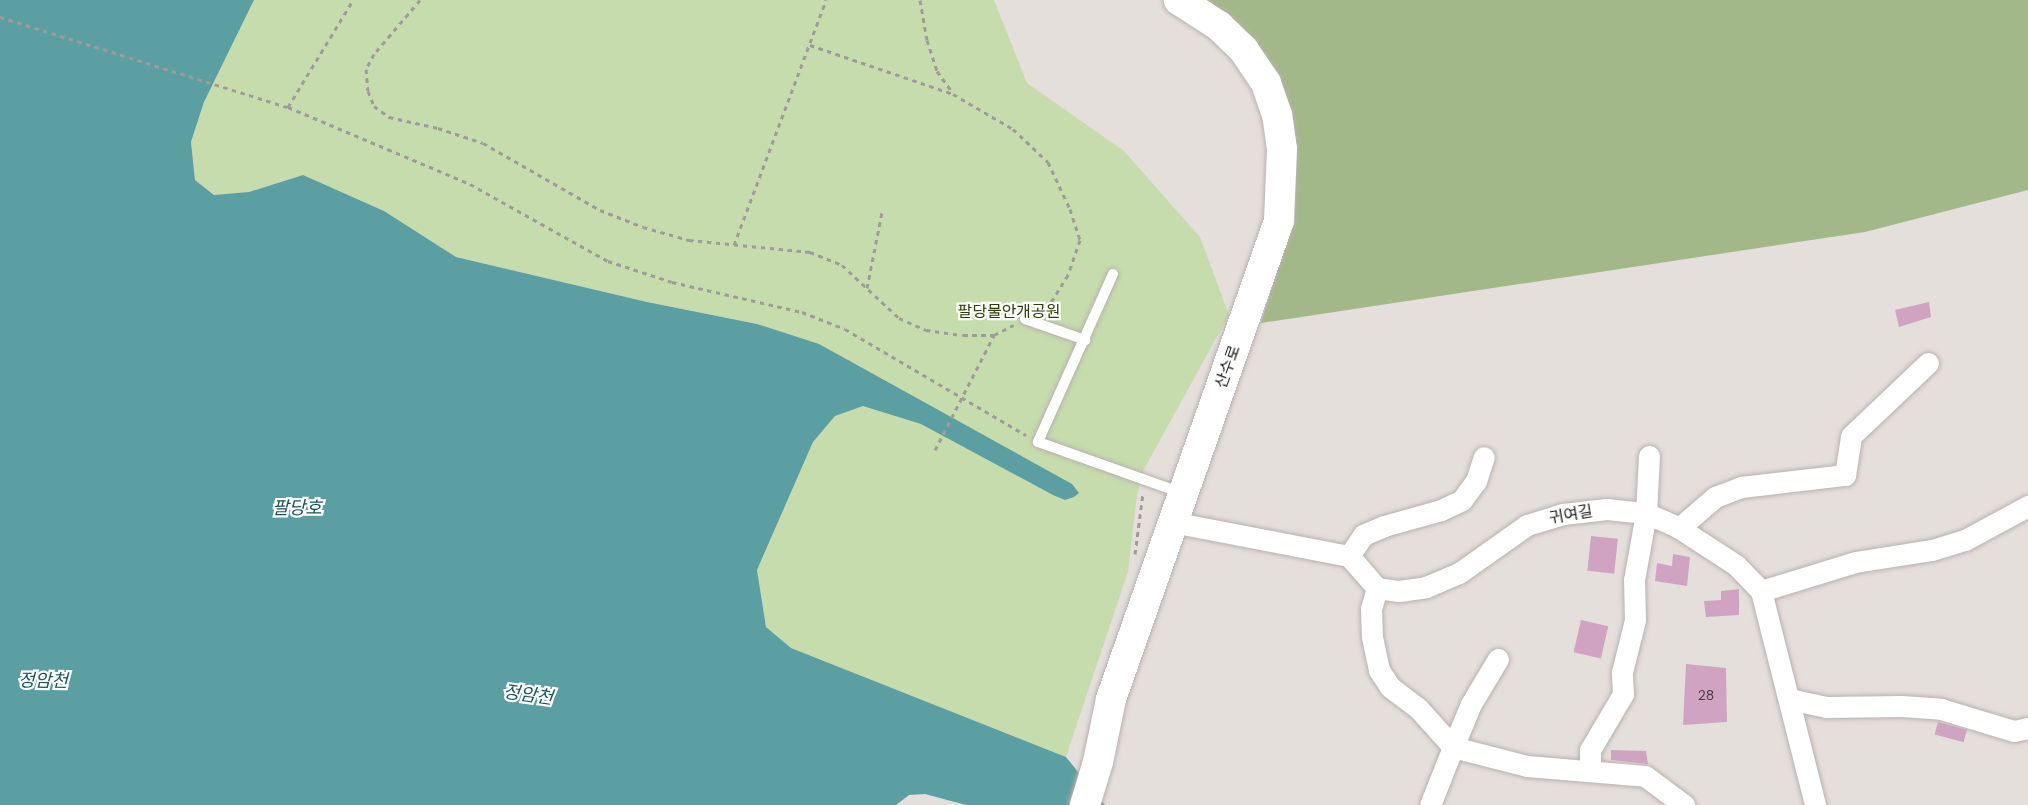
<!DOCTYPE html>
<meta charset="utf-8">
<style>
body{margin:0}
#map{position:relative;width:2028px;height:805px;overflow:hidden;background:#e5dfdb;font-family:"DM Sans","Noto Sans KR",sans-serif}
div>[style]{position:absolute}
.green>*{inset:0;background:#c7dcad}
.forest>*{inset:0;background:#a3b888}
.water>*{inset:0;background:#5b9fa3}
.building>*{inset:0;background:#d1a3c3;transform-origin:0 0}
.path>*{height:3px;margin-top:-1.5px;transform-origin:0;background:repeating-linear-gradient(90deg,#a09b98 0 4.5px,transparent 0 9px)}
.roads{filter:drop-shadow(0 0 2px #b8b1ae) drop-shadow(0 0 2px #b8b1ae)}
.service>*{height:10px;margin:-5px;padding:0 5px;transform-origin:5px;border-radius:5px;background:#fff}
.minor>*{height:21px;margin:-10.5px;padding:0 10.5px;transform-origin:10.5px;border-radius:10.5px;background:#fff}
.secondary>*{height:30px;margin:-15px;padding:0 15px;transform-origin:15px;border-radius:15px;background:#fff}
span{translate:-50% -50%;white-space:nowrap;text-align:center;line-height:1.15;-webkit-text-stroke:4.5px #fff;paint-order:stroke}
.number-label{font-size:14px;color:#4a3d44}
.number-label span{-webkit-text-stroke-width:0}
.park-label{font-size:16px;color:#2b3e08}
.street-label{font-size:16px;color:#1d1b19}
.water-label{font-size:18px;color:#175357;font-style:italic}
</style>
<div id="map">
<div class="green">
<i style="clip-path:polygon(254px 0,994px 0,1027px 83px,1124px 151px,1200px 237px,1229px 315px,1143px 471px,1137px 495px,1128px 572px,1066px 757px,791px 648px,766px 627px,757px 570px,813px 442px,835px 416px,757px 324px,647px 302px,456px 257px,384px 211px,303px 175px,249px 192px,215px 195px,195px 180px,191px 142px,204px 102px)"></i>
</div>
<div class="forest">
<i style="clip-path:polygon(1203px 0,2028px 0,2028px 190px,1865px 232px,1261px 323px,1291px 224px,1294px 156px)"></i>
</div>
<div class="water">
<i style="clip-path:polygon(0 0,254px 0,204px 102px,191px 142px,195px 180px,214px 195px,249px 192px,303px 175px,384px 211px,456px 257px,647px 302px,757px 324px,819px 344px,1072px 484px,1079px 493px,1074px 497px,1065px 500px,1053px 495px,921px 424px,863px 406px,835px 416px,813px 442px,757px 570px,766px 627px,791px 648px,1066px 757px,1105px 805px,966px 805px,925px 794px,909px 795px,896px 805px,0 805px)"></i>
</div>
<div class="building">
<i style="clip-path:polygon(1929px 302px,1931px 317px,1899px 327px,1895px 310px)"></i>
<i style="left:1591px;top:536px;width:27px;height:35px;rotate:6deg"></i>
<i style="clip-path:polygon(1673px 554px,1690px 557px,1687px 586px,1655px 581px,1657px 563px,1672px 566px)"></i>
<i style="clip-path:polygon(1739px 589px,1739px 615px,1706px 617px,1704px 601px,1721px 600px,1721px 591px)"></i>
<i style="left:1581px;top:620px;width:28px;height:33px;rotate:13deg"></i>
<i style="clip-path:polygon(1686px 664px,1726px 668px,1727px 722px,1683px 725px)"></i>
<i style="left:1938px;top:722px;width:30px;height:13px;rotate:15deg"></i>
<i style="clip-path:polygon(1611px 750px,1646px 751px,1648px 764px,1611px 760px)"></i>
</div>
<div class="path">
<i style="left:420px;top:0;width:71px;rotate:130.4deg"></i>
<i style="left:374px;top:54px;width:17px;rotate:118deg"></i>
<i style="left:366px;top:69px;width:22px;rotate:85deg"></i>
<i style="left:368px;top:91px;width:16px;rotate:68deg"></i>
<i style="left:374px;top:106px;width:19px;rotate:36deg"></i>
<i style="left:389px;top:117px;width:50px;rotate:12.7deg"></i>
<i style="left:438px;top:128px;width:47px;rotate:18.4deg"></i>
<i style="left:483px;top:143px;width:135px;rotate:29.8deg"></i>
<i style="left:600px;top:210px;width:46px;rotate:21.6deg"></i>
<i style="left:643px;top:227px;width:48px;rotate:15.8deg"></i>
<i style="left:689px;top:240px;width:122px;rotate:5.7deg"></i>
<i style="left:810px;top:252px;width:35px;rotate:22deg"></i>
<i style="left:842px;top:265px;width:78px;rotate:42.9deg"></i>
<i style="left:899px;top:318px;width:30px;rotate:24deg"></i>
<i style="left:926px;top:330px;width:37px;rotate:8deg"></i>
<i style="left:963px;top:335px;width:31px"></i>
<i style="left:994px;top:335px;width:22px;rotate:-27deg"></i>
<i style="left:920px;top:0;width:41px;rotate:80.1deg"></i>
<i style="left:927px;top:40px;width:33px;rotate:72deg"></i>
<i style="left:937px;top:71px;width:26px;rotate:54deg"></i>
<i style="left:0;top:17px;width:302px;rotate:17.4deg"></i>
<i style="left:288px;top:107px;width:198px;rotate:22.9deg"></i>
<i style="left:470px;top:184px;width:158px;rotate:29.2deg"></i>
<i style="left:608px;top:261px;width:67px;rotate:18.2deg"></i>
<i style="left:672px;top:282px;width:133px;rotate:13deg"></i>
<i style="left:802px;top:312px;width:46px;rotate:21.6deg"></i>
<i style="left:845px;top:329px;width:210px;rotate:30.4deg"></i>
<i style="left:810px;top:45px;width:151px;rotate:18.9deg"></i>
<i style="left:953px;top:94px;width:69px;rotate:30.3deg"></i>
<i style="left:1013px;top:129px;width:48px;rotate:43.3deg"></i>
<i style="left:1048px;top:162px;width:52px;rotate:64.9deg"></i>
<i style="left:1070px;top:209px;width:33px;rotate:72deg"></i>
<i style="left:1080px;top:240px;width:37px;rotate:109deg"></i>
<i style="left:1068px;top:275px;width:32px;rotate:122deg"></i>
<i style="left:1051px;top:302px;width:14px;rotate:144deg"></i>
<i style="left:288px;top:107px;width:125px;rotate:-58.7deg"></i>
<i style="left:734px;top:245px;width:262px;rotate:-69.4deg"></i>
<i style="left:867px;top:288px;width:77px;rotate:-78.8deg"></i>
<i style="left:935px;top:450px;width:129px;rotate:-62.8deg"></i>
<i style="left:1135px;top:554px;width:62px;rotate:-82.5deg"></i>
</div>
<div class="roads">
<div class="service">
<i style="left:1113px;top:274px;width:184px;rotate:114.1deg"></i>
<i style="left:1038px;top:442px;width:153px;rotate:19.5deg"></i>
<i style="left:1025px;top:319px;width:64px;rotate:19.3deg"></i>
</div>
<div class="minor">
<i style="left:1172px;top:522px;width:180px;rotate:10.9deg"></i>
<i style="left:1349px;top:556px;width:43px;rotate:48.8deg"></i>
<i style="left:1377px;top:588px;width:22px;rotate:8deg"></i>
<i style="left:1399px;top:591px;width:27px;rotate:-8deg"></i>
<i style="left:1426px;top:587px;width:36px;rotate:-23deg"></i>
<i style="left:1459px;top:573px;width:83px;rotate:-35.2deg"></i>
<i style="left:1527px;top:525px;width:38px;rotate:-17deg"></i>
<i style="left:1563px;top:514px;width:44px;rotate:-6.5deg"></i>
<i style="left:1607px;top:509px;width:39px;rotate:6deg"></i>
<i style="left:1646px;top:513px;width:36px;rotate:24deg"></i>
<i style="left:1679px;top:528px;width:68px;rotate:33deg"></i>
<i style="left:1736px;top:565px;width:36px;rotate:46deg"></i>
<i style="left:1761px;top:591px;width:221px;rotate:75.8deg"></i>
<i style="left:1679px;top:528px;width:48px;rotate:-40.7deg"></i>
<i style="left:1715px;top:497px;width:28px;rotate:-21deg"></i>
<i style="left:1741px;top:487px;width:105px;rotate:-6.6deg"></i>
<i style="left:1845px;top:475px;width:39px;rotate:-81deg"></i>
<i style="left:1851px;top:436px;width:106px;rotate:-43.5deg"></i>
<i style="left:1349px;top:556px;width:25px;rotate:-56deg"></i>
<i style="left:1363px;top:535px;width:23px;rotate:-23deg"></i>
<i style="left:1384px;top:526px;width:59px;rotate:-15.7deg"></i>
<i style="left:1441px;top:510px;width:23px;rotate:-25deg"></i>
<i style="left:1462px;top:500px;width:24px;rotate:-54deg"></i>
<i style="left:1476px;top:481px;width:25px;rotate:-72deg"></i>
<i style="left:1377px;top:588px;width:22px;rotate:106deg"></i>
<i style="left:1371px;top:609px;width:28px;rotate:88deg"></i>
<i style="left:1372px;top:637px;width:34px;rotate:78deg"></i>
<i style="left:1379px;top:670px;width:20px;rotate:57deg"></i>
<i style="left:1390px;top:687px;width:35px;rotate:37deg"></i>
<i style="left:1418px;top:708px;width:52px;rotate:48.1deg"></i>
<i style="left:1453px;top:747px;width:62px;rotate:111.6deg"></i>
<i style="left:1761px;top:591px;width:98px;rotate:-17.1deg"></i>
<i style="left:1855px;top:562px;width:78px;rotate:-8.9deg"></i>
<i style="left:1932px;top:550px;width:34px;rotate:-17deg"></i>
<i style="left:1965px;top:540px;width:72px;rotate:-28.4deg"></i>
<i style="left:1498px;top:659px;width:52px;rotate:121deg"></i>
<i style="left:1471px;top:704px;width:47px;rotate:112.7deg"></i>
<i style="left:1453px;top:747px;width:76px;rotate:14.4deg"></i>
<i style="left:1527px;top:766px;width:118px;rotate:4.8deg"></i>
<i style="left:1645px;top:776px;width:49px;rotate:36.6deg"></i>
<i style="left:1789px;top:699px;width:38px;rotate:12deg"></i>
<i style="left:1826px;top:707px;width:76px;rotate:-0.8deg"></i>
<i style="left:1902px;top:706px;width:39px;rotate:4deg"></i>
<i style="left:1941px;top:709px;width:76px;rotate:16.8deg"></i>
<i style="left:2014px;top:731px;width:14px;rotate:-12deg"></i>
<i style="left:1590px;top:770px;width:20px;rotate:-90deg"></i>
<i style="left:1590px;top:750px;width:65px;rotate:-59.5deg"></i>
<i style="left:1623px;top:694px;width:22px;rotate:-93deg"></i>
<i style="left:1622px;top:672px;width:54px;rotate:-76deg"></i>
<i style="left:1635px;top:620px;width:40px;rotate:-91.4deg"></i>
<i style="left:1634px;top:580px;width:68px;rotate:-79.8deg"></i>
<i style="left:1646px;top:513px;width:57px;rotate:-87deg"></i>
</div>
<div class="secondary">
<i style="left:1085px;top:805px;width:45px;rotate:-73.2deg"></i>
<i style="left:1098px;top:762px;width:64px;rotate:-78.3deg"></i>
<i style="left:1111px;top:699px;width:507px;rotate:-70.64deg"></i>
<i style="left:1279px;top:221px;width:72px;rotate:-87.6deg"></i>
<i style="left:1282px;top:149px;width:34px;rotate:-98deg"></i>
<i style="left:1277px;top:115px;width:34px;rotate:-109deg"></i>
<i style="left:1266px;top:83px;width:40px;rotate:-124deg"></i>
<i style="left:1244px;top:50px;width:35px;rotate:-136deg"></i>
<i style="left:1219px;top:26px;width:48px;rotate:-147deg"></i>
</div>
</div>
<div class="number-label">
<span style="left:1706px;top:695px">28</span>
</div>
<div class="park-label">
<span style="left:1009px;top:312px">팔당물안개공원</span>
</div>
<div class="street-label">
<span style="left:1228px;top:367px;rotate:-70deg">산수로</span>
<span style="left:1571px;top:515px;rotate:-10deg">귀여길</span>
</div>
<div class="water-label">
<span style="left:297px;top:508px">팔당호</span>
<span style="left:43px;top:681px;rotate:1deg">정암천</span>
<span style="left:528px;top:695px;rotate:8deg">정암천</span>
</div>
</div>
